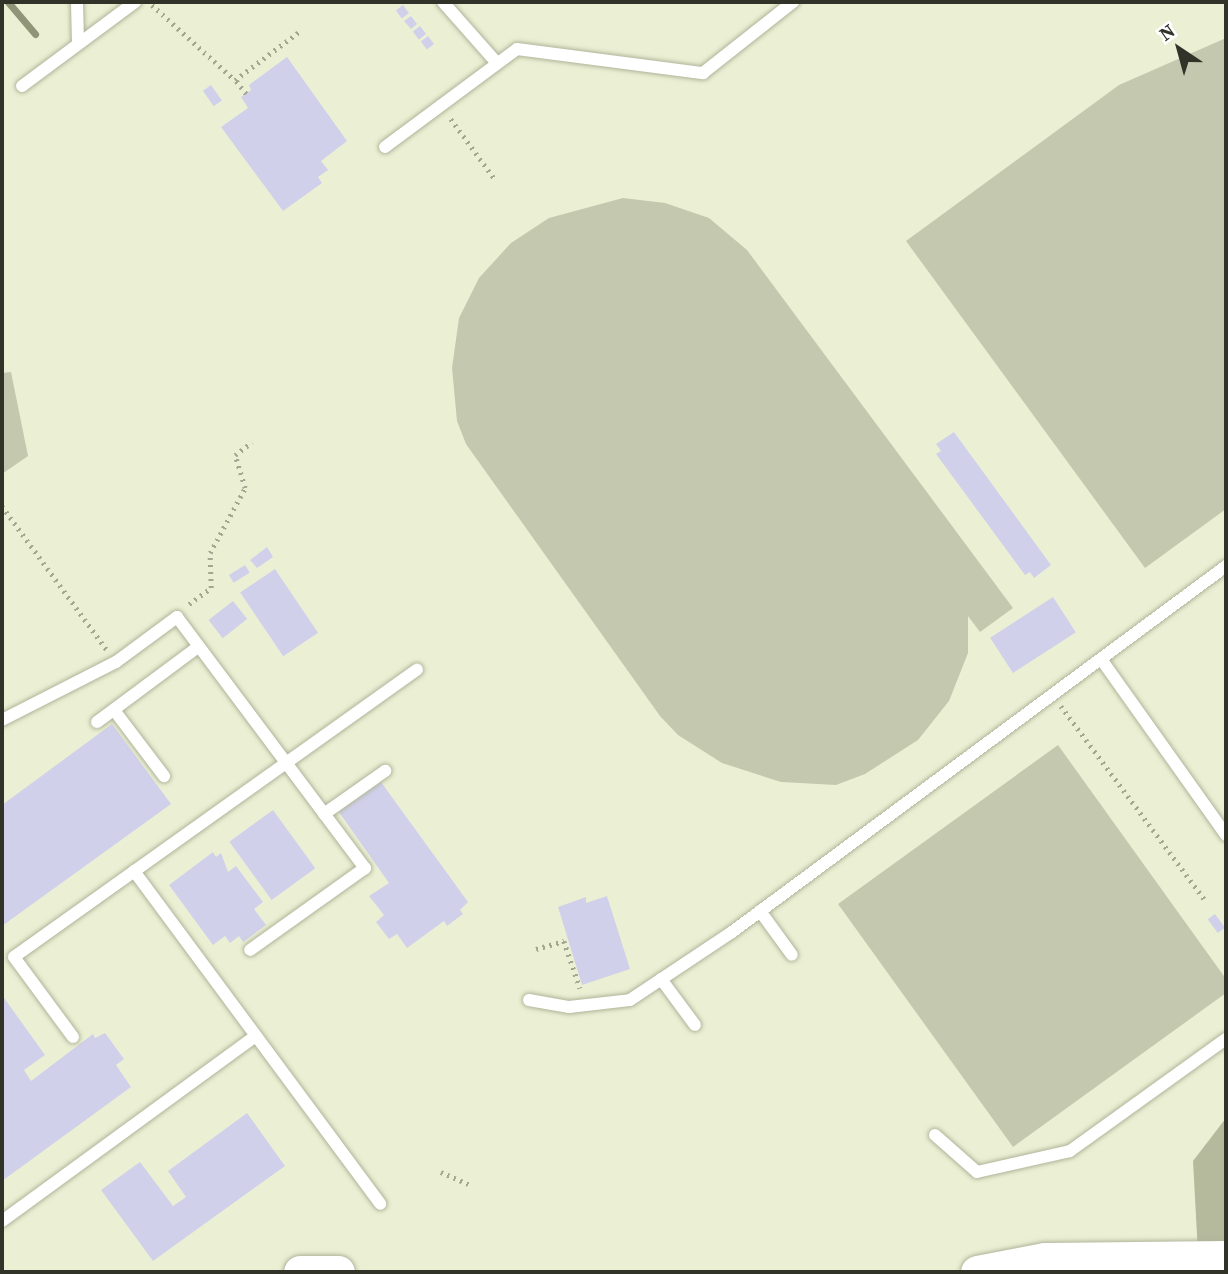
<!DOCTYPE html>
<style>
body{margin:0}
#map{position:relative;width:1228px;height:1274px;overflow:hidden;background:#ebf0d4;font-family:"Source Serif 4",serif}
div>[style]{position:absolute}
.green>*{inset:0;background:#c4c8af}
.forest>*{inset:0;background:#b5ba9c}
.stream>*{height:7px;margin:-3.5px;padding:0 3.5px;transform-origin:3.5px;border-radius:3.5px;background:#909578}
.building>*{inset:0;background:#d0d0eb;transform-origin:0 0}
.path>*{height:4.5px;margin-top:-2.25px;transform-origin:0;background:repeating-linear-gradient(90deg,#a3a792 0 2px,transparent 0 7px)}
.roads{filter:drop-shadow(0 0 2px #b0b49a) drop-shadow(0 0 2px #b0b49a)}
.lane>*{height:12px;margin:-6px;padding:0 6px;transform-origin:6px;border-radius:6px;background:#fff}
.secondary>*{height:33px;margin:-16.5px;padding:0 16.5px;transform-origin:16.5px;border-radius:16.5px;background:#fff}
span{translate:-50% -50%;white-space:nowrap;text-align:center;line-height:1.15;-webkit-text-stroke:7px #fff;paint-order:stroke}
.frame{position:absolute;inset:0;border:4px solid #313228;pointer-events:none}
.north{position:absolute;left:1144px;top:14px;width:70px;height:70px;-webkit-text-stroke:5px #fff;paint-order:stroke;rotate:324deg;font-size:19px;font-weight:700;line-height:28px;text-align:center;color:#313228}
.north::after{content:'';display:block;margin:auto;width:24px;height:32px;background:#313228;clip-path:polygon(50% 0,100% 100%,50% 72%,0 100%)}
</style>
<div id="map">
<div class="green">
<i style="clip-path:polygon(1226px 38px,1226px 509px,1145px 568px,906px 241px,1119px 85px)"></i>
<i style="clip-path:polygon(623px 198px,665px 203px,709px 218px,747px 250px,1013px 608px,980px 632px,968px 616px,968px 653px,949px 701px,918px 740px,865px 774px,836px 785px,781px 782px,722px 763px,678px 735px,660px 716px,466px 444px,457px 421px,452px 368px,459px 318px,479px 278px,511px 243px,549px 218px)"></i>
<i style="clip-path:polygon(11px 372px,28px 456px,2px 474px,2px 373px)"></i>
<i style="clip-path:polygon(1058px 745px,1226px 979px,1226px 993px,1013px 1147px,838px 904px)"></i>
</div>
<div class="forest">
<i style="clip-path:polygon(1226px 1118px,1226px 1272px,1199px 1272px,1193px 1161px)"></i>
</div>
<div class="stream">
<i style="left:8px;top:2px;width:42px;rotate:49.8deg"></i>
</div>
<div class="building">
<i style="left:403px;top:5px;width:10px;height:9px;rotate:53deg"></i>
<i style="clip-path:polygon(411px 16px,417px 24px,411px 29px,404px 21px)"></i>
<i style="left:420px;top:26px;width:10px;height:9px;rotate:53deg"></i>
<i style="left:428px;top:36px;width:10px;height:9px;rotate:53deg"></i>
<i style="clip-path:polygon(287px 57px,347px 141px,321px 161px,328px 170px,318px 177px,322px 183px,283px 211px,221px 127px,248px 108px,241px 97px,251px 90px,249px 85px)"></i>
<i style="left:211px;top:85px;width:19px;height:10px;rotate:55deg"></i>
<i style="clip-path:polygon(954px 432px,1051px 565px,1034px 578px,1030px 572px,1025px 575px,936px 454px,941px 451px,936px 444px)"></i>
<i style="clip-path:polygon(267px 547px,273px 557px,257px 568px,250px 560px)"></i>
<i style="left:245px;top:565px;width:9px;height:19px;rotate:58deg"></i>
<i style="left:275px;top:569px;width:77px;height:42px;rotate:56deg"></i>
<i style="left:1053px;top:597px;width:42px;height:75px;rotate:57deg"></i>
<i style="left:233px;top:601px;width:23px;height:31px;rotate:52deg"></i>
<i style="clip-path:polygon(112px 724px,171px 804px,2px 926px,2px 805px)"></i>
<i style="clip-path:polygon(381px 782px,468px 902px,460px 910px,463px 914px,447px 926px,444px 921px,407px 948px,397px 934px,389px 939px,376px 922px,384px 915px,369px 896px,389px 883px,339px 812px)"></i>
<i style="left:273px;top:810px;width:72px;height:54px;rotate:54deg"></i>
<i style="clip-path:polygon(213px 852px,216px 857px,221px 853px,228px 872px,236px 866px,263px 902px,254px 909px,266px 925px,243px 942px,239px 936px,230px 943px,225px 936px,213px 945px,169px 885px)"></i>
<i style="clip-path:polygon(607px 896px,630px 969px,582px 985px,558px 907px,586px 897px,586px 903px)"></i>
<i style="left:1215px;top:914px;width:17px;height:9px;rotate:54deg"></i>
<i style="clip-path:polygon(2px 995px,45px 1055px,24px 1070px,31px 1081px,93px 1034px,95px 1038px,105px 1033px,124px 1059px,116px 1065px,131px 1087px,2px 1181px)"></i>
<i style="clip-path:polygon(247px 1113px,285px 1166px,153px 1261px,101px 1190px,140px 1162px,173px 1206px,186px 1197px,168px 1171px)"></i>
</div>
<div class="path">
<i style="left:152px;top:5px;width:112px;rotate:42.1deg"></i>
<i style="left:246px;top:94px;width:18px;rotate:-128deg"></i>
<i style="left:235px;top:80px;width:81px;rotate:-37deg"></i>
<i style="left:451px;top:119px;width:73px;rotate:53.9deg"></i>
<i style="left:2px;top:506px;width:178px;rotate:53.9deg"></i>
<i style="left:189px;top:604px;width:27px;rotate:-36deg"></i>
<i style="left:211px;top:588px;width:35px;rotate:-92deg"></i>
<i style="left:210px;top:553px;width:74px;rotate:-61.7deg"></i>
<i style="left:245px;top:488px;width:34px;rotate:-107deg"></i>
<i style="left:235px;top:455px;width:21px;rotate:-37deg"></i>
<i style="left:1061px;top:706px;width:242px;rotate:53.4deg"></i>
<i style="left:536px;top:949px;width:29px;rotate:-16deg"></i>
<i style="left:564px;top:941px;width:50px;rotate:71.2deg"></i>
<i style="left:441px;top:1172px;width:34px;rotate:24deg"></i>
</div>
<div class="roads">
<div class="lane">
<i style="left:77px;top:2px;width:41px;rotate:88.6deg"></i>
<i style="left:443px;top:2px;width:81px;rotate:48.5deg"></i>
<i style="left:22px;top:86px;width:141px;rotate:-36.6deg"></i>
<i style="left:385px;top:147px;width:164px;rotate:-36.6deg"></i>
<i style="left:517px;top:49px;width:188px;rotate:7.4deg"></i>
<i style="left:703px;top:73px;width:115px;rotate:-38.3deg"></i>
<i style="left:1101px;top:659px;width:216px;rotate:54.6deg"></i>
<i style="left:114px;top:710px;width:83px;rotate:52.9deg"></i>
<i style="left:2px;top:720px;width:128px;rotate:-27deg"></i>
<i style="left:116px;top:662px;width:76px;rotate:-36.4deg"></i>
<i style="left:177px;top:617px;width:314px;rotate:53.2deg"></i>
<i style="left:365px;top:868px;width:141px;rotate:144.5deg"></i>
<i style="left:97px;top:722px;width:126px;rotate:-36.6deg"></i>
<i style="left:324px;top:814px;width:75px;rotate:-35.2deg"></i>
<i style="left:134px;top:871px;width:414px;rotate:53.5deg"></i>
<i style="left:760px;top:911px;width:54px;rotate:54deg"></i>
<i style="left:661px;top:979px;width:57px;rotate:53.5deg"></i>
<i style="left:529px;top:1000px;width:41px;rotate:9.9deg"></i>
<i style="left:569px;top:1007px;width:61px;rotate:-6.5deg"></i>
<i style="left:630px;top:1000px;width:123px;rotate:-33.7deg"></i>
<i style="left:732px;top:932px;width:615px;rotate:-36.53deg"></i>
<i style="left:73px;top:1037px;width:99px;rotate:-126.4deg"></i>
<i style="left:14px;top:957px;width:495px;rotate:-35.5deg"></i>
<i style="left:935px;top:1135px;width:56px;rotate:41.4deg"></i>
<i style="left:977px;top:1172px;width:95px;rotate:-12.7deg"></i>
<i style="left:1070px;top:1151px;width:192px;rotate:-35.7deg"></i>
<i style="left:2px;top:1221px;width:314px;rotate:-36.1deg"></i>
</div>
<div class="secondary">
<i style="left:300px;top:1272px;width:38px"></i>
<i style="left:977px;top:1272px;width:69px;rotate:-10.8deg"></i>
<i style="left:1045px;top:1259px;width:181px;rotate:-0.6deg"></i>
</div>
</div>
<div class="frame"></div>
<div class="north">N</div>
</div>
